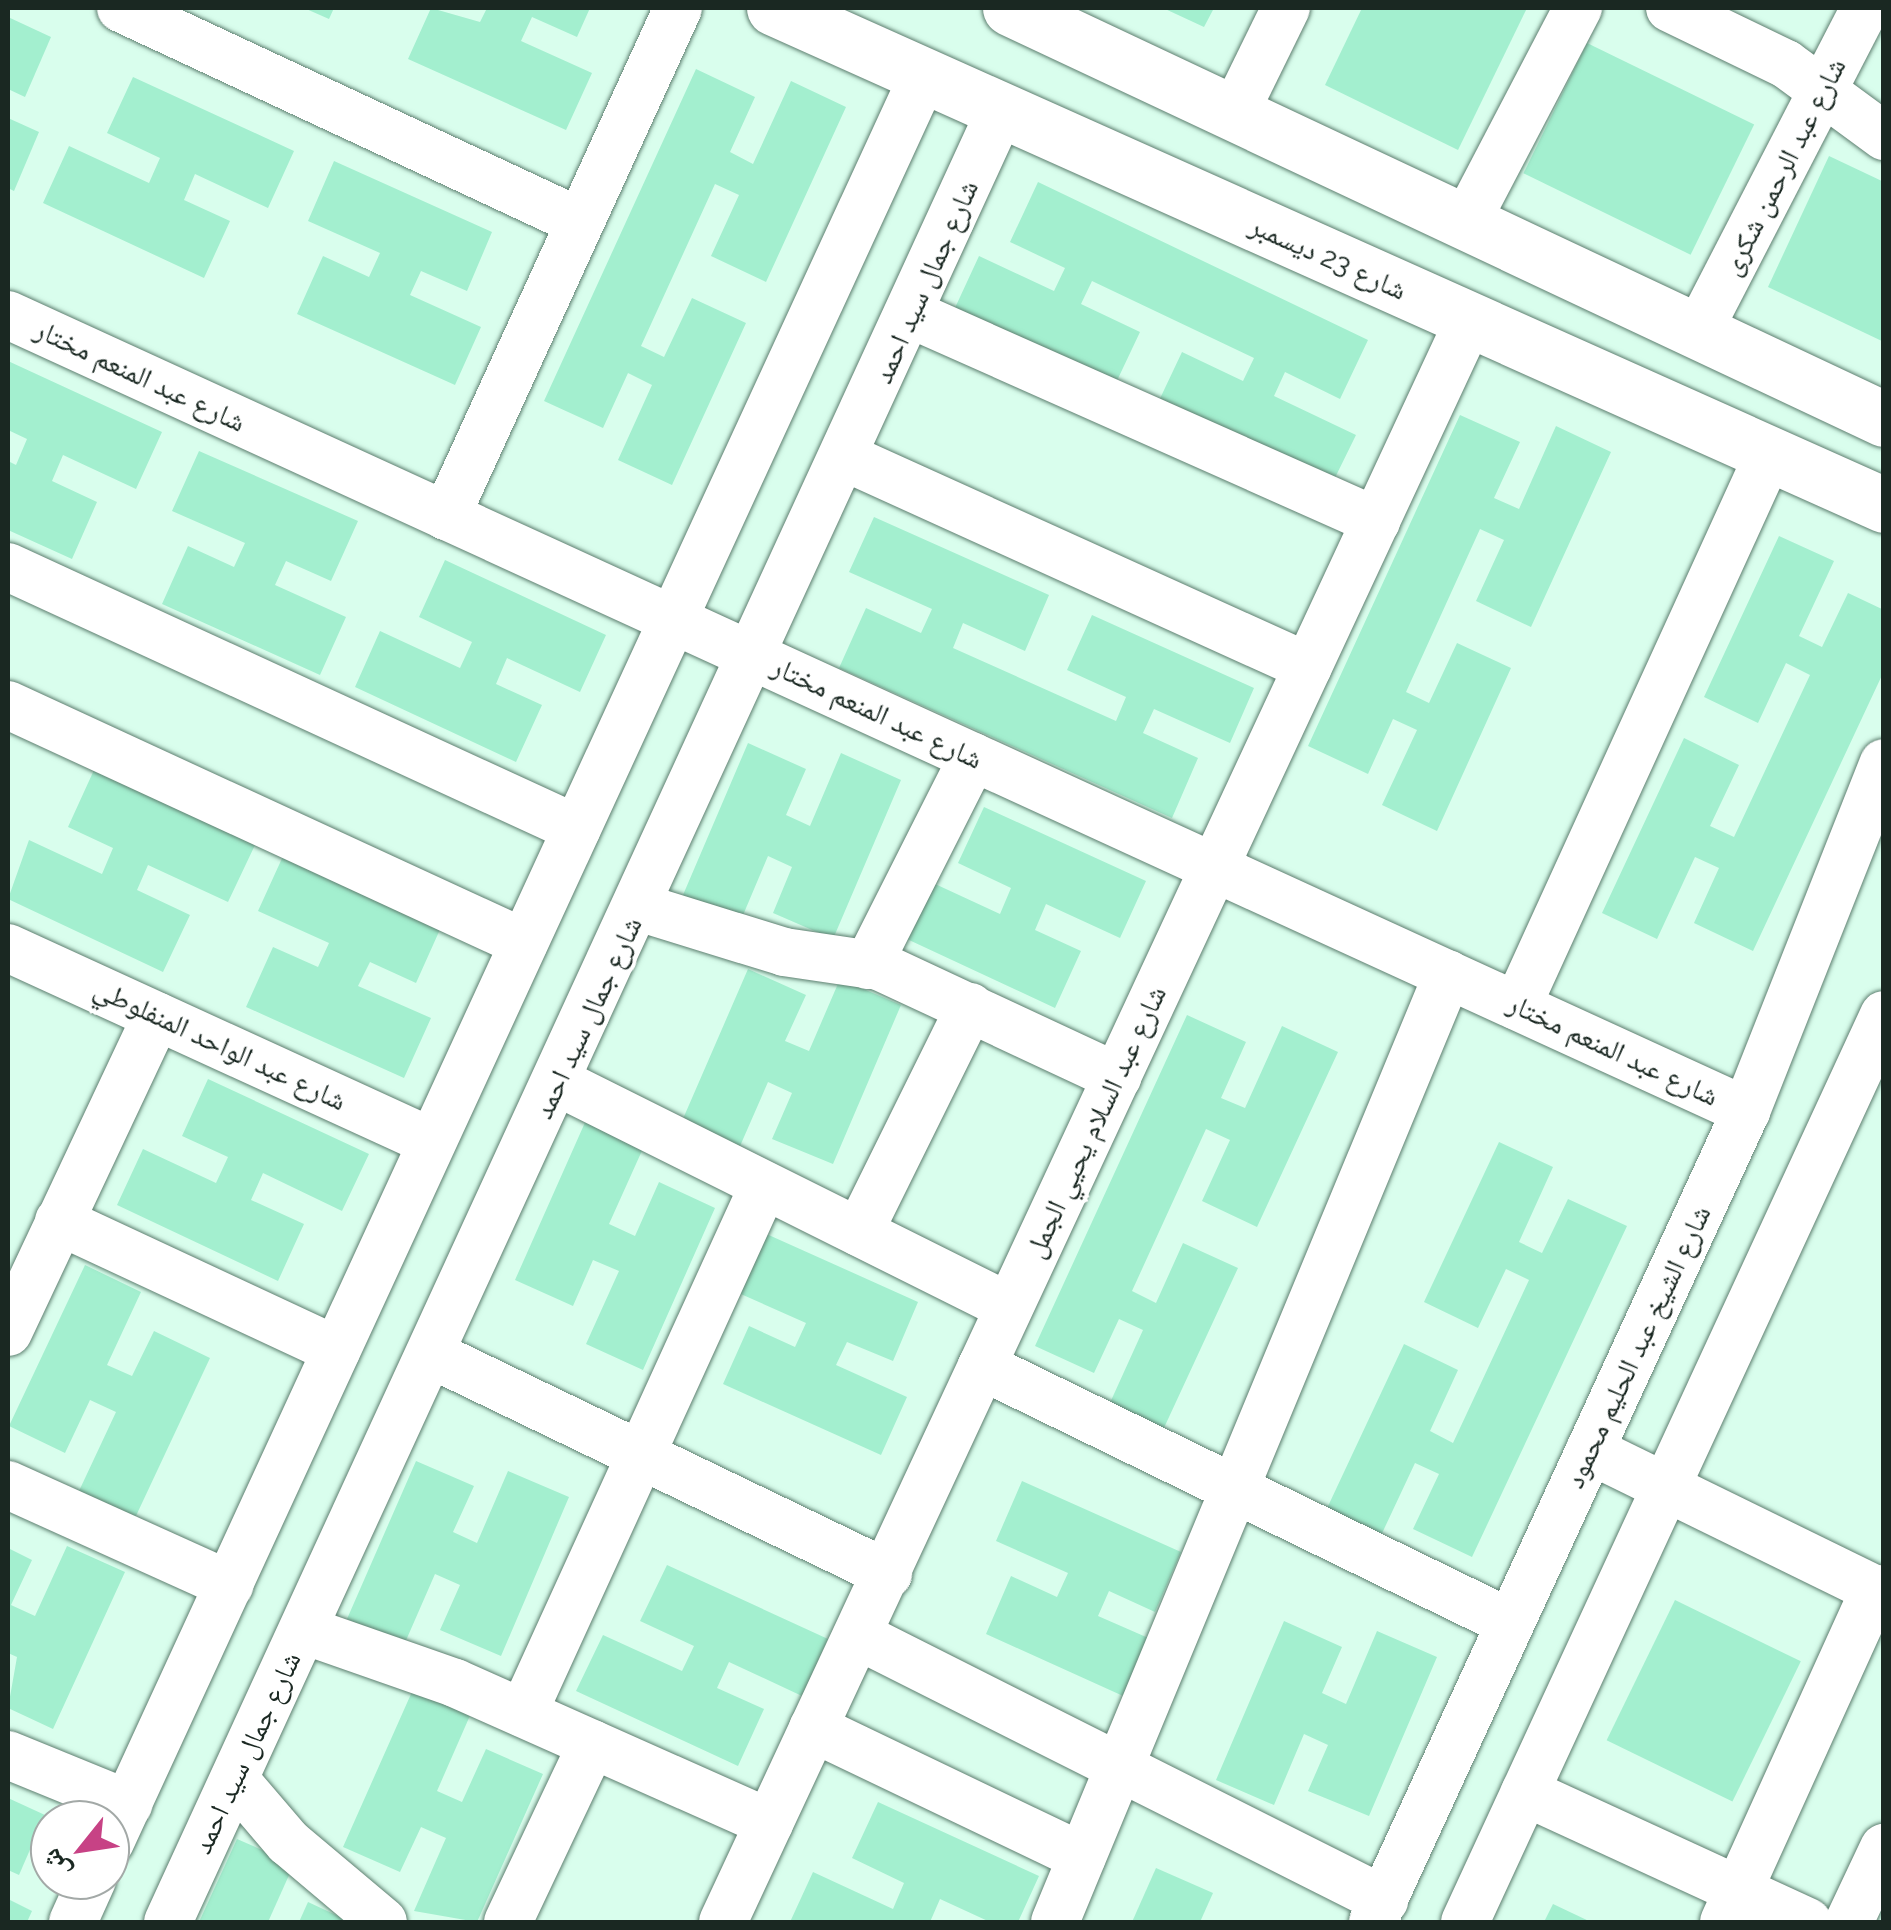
<!DOCTYPE html>
<meta charset="utf-8">
<style>
body{margin:0}
#map{position:relative;width:1891px;height:1930px;overflow:hidden;background:#d9feed;font-family:Raleway,"Noto Naskh Arabic",sans-serif}
div>[style]{position:absolute}
.building>*{inset:0;background:#a3efcf;transform-origin:0 0}
.roads{filter:drop-shadow(0 0 2px #5d7e6f) drop-shadow(0 0 2px #5d7e6f)}
.minor>*{height:48px;margin:-24px;padding:0 24px;transform-origin:24px;border-radius:24px;background:#fff}
.major>*{height:55px;margin:-27.5px;padding:0 27.5px;transform-origin:27.5px;border-radius:27.5px;background:#fff}
span{translate:-50% -50%;white-space:nowrap;text-align:center;line-height:1.15;-webkit-text-stroke:8px #fff;paint-order:stroke}
.street-label{font-size:28px;color:#1a2822}
.frame{position:absolute;inset:0;border:10px solid #1a2822;pointer-events:none}
.north{position:absolute;left:30px;top:1800px;width:100px;height:100px;box-sizing:border-box;background:#fff;border:2px solid #a3a9a7;border-radius:50%;rotate:240deg;font-size:28px;font-weight:700;line-height:40px;text-align:center;color:#1a2822}
.north::after{content:'';display:block;margin:auto;width:35px;height:45px;background:#c74285;clip-path:polygon(50% 0,100% 100%,50% 72%,0 100%)}
</style>
<div id="map">
<div class="building">
<i style="clip-path:polygon(304px 8px,334px 8px,329px 19px)"></i>
<i style="clip-path:polygon(431px 8px,480px 22px,487px 8px,590px 8px,577px 37px,532px 17px,521px 41px,592px 73px,566px 130px,408px 59px)"></i>
<i style="clip-path:polygon(1163px 8px,1214px 8px,1204px 27px)"></i>
<i style="clip-path:polygon(1362px 8px,1527px 8px,1458px 150px,1325px 85px)"></i>
<i style="clip-path:polygon(8px 17px,51px 37px,25px 97px,8px 89px)"></i>
<i style="left:1587px;top:43px;width:186px;height:145px;rotate:26deg"></i>
<i style="clip-path:polygon(696px 69px,755px 97px,730px 152px,753px 164px,791px 81px,846px 107px,766px 282px,711px 256px,739px 195px,715px 184px,641px 346px,664px 357px,692px 298px,746px 323px,672px 485px,618px 460px,652px 385px,628px 373px,603px 428px,544px 401px)"></i>
<i style="clip-path:polygon(133px 77px,294px 151px,268px 208px,195px 174px,184px 200px,230px 221px,204px 278px,43px 203px,69px 146px,149px 183px,160px 158px,107px 133px)"></i>
<i style="clip-path:polygon(8px 118px,39px 132px,14px 191px,8px 188px)"></i>
<i style="clip-path:polygon(1829px 156px,1884px 182px,1884px 342px,1768px 287px)"></i>
<i style="clip-path:polygon(334px 161px,492px 232px,467px 291px,421px 271px,410px 295px,481px 327px,455px 385px,297px 314px,323px 256px,369px 277px,380px 253px,308px 221px)"></i>
<i style="clip-path:polygon(1038px 182px,1368px 340px,1340px 399px,1285px 372px,1274px 396px,1356px 435px,1329px 490px,1156px 407px,1182px 352px,1243px 381px,1254px 358px,1092px 281px,1081px 304px,1140px 332px,1114px 387px,954px 310px,979px 256px,1054px 291px,1065px 268px,1010px 242px)"></i>
<i style="clip-path:polygon(8px 361px,162px 432px,136px 489px,63px 455px,52px 481px,97px 502px,72px 559px,8px 530px,8px 461px,16px 465px,27px 439px,8px 430px)"></i>
<i style="clip-path:polygon(1460px 415px,1520px 442px,1494px 498px,1519px 509px,1556px 426px,1611px 452px,1531px 627px,1476px 601px,1504px 540px,1480px 529px,1406px 692px,1429px 703px,1457px 643px,1511px 668px,1437px 831px,1382px 805px,1417px 730px,1393px 719px,1368px 774px,1308px 746px)"></i>
<i style="clip-path:polygon(199px 451px,358px 521px,331px 581px,286px 561px,275px 585px,346px 617px,320px 675px,162px 604px,188px 546px,234px 567px,245px 543px,172px 511px)"></i>
<i style="clip-path:polygon(874px 517px,1049px 595px,1025px 651px,963px 623px,953px 648px,1116px 721px,1126px 697px,1067px 670px,1092px 615px,1254px 688px,1230px 743px,1154px 709px,1143px 733px,1198px 758px,1172px 818px,839px 668px,866px 608px,921px 633px,932px 609px,849px 572px)"></i>
<i style="clip-path:polygon(1779px 536px,1834px 561px,1799px 636px,1822px 647px,1848px 593px,1884px 610px,1884px 671px,1753px 951px,1694px 923px,1719px 868px,1695px 857px,1657px 939px,1602px 913px,1684px 738px,1739px 765px,1710px 826px,1734px 837px,1810px 675px,1786px 663px,1758px 723px,1704px 697px)"></i>
<i style="clip-path:polygon(445px 560px,606px 635px,580px 692px,507px 658px,496px 684px,542px 705px,516px 762px,355px 687px,380px 631px,460px 668px,472px 642px,419px 617px)"></i>
<i style="clip-path:polygon(748px 743px,806px 769px,786px 815px,810px 826px,841px 753px,901px 780px,833px 939px,773px 913px,792px 867px,768px 856px,738px 927px,680px 902px)"></i>
<i style="clip-path:polygon(94px 770px,255px 845px,228px 902px,148px 865px,137px 890px,190px 915px,163px 972px,8px 899px,29px 840px,102px 874px,113px 848px,68px 827px)"></i>
<i style="clip-path:polygon(984px 807px,1146px 881px,1120px 938px,1046px 904px,1035px 930px,1081px 951px,1055px 1008px,894px 933px,920px 877px,1000px 914px,1011px 888px,958px 863px)"></i>
<i style="clip-path:polygon(284px 854px,442px 925px,416px 983px,370px 962px,358px 986px,431px 1018px,404px 1078px,246px 1007px,273px 947px,318px 967px,329px 943px,258px 911px)"></i>
<i style="clip-path:polygon(748px 969px,806px 995px,785px 1041px,809px 1051px,840px 979px,901px 1005px,833px 1164px,772px 1139px,792px 1093px,768px 1082px,737px 1153px,679px 1128px)"></i>
<i style="clip-path:polygon(1187px 1015px,1246px 1042px,1221px 1098px,1245px 1108px,1282px 1026px,1338px 1052px,1257px 1227px,1202px 1201px,1230px 1140px,1206px 1129px,1132px 1291px,1156px 1303px,1183px 1243px,1238px 1268px,1163px 1430px,1109px 1405px,1143px 1330px,1119px 1319px,1094px 1373px,1035px 1346px)"></i>
<i style="clip-path:polygon(208px 1079px,369px 1154px,342px 1211px,263px 1173px,251px 1200px,304px 1224px,278px 1281px,117px 1205px,143px 1149px,216px 1183px,228px 1157px,182px 1136px)"></i>
<i style="clip-path:polygon(587px 1118px,645px 1144px,609px 1224px,635px 1236px,659px 1182px,715px 1208px,643px 1370px,586px 1344px,619px 1271px,593px 1260px,573px 1306px,515px 1280px)"></i>
<i style="clip-path:polygon(1499px 1142px,1553px 1167px,1519px 1242px,1542px 1253px,1568px 1199px,1627px 1226px,1472px 1557px,1413px 1529px,1439px 1474px,1415px 1463px,1377px 1544px,1322px 1519px,1404px 1344px,1458px 1370px,1430px 1431px,1453px 1443px,1529px 1280px,1506px 1269px,1478px 1328px,1424px 1302px)"></i>
<i style="clip-path:polygon(760px 1231px,918px 1302px,893px 1361px,847px 1342px,836px 1365px,907px 1397px,881px 1455px,723px 1384px,749px 1326px,795px 1347px,806px 1323px,734px 1291px)"></i>
<i style="clip-path:polygon(85px 1265px,141px 1292px,107px 1365px,132px 1376px,154px 1331px,210px 1358px,135px 1518px,79px 1491px,116px 1412px,90px 1400px,65px 1453px,9px 1426px)"></i>
<i style="clip-path:polygon(416px 1461px,474px 1486px,453px 1532px,477px 1543px,508px 1471px,569px 1497px,501px 1656px,440px 1630px,460px 1585px,435px 1574px,404px 1645px,347px 1619px)"></i>
<i style="clip-path:polygon(1022px 1481px,1181px 1552px,1155px 1612px,1109px 1591px,1098px 1616px,1169px 1647px,1143px 1705px,986px 1634px,1011px 1576px,1057px 1597px,1068px 1573px,996px 1541px)"></i>
<i style="clip-path:polygon(67px 1546px,125px 1572px,53px 1729px,8px 1708px,17px 1657px,8px 1653px,8px 1548px,32px 1560px,11px 1605px,35px 1616px)"></i>
<i style="clip-path:polygon(667px 1565px,828px 1639px,802px 1696px,729px 1662px,717px 1688px,764px 1709px,738px 1766px,576px 1691px,603px 1635px,682px 1671px,694px 1646px,640px 1621px)"></i>
<i style="left:1675px;top:1600px;width:140px;height:156px;rotate:26deg"></i>
<i style="clip-path:polygon(1284px 1621px,1342px 1647px,1322px 1693px,1346px 1704px,1377px 1631px,1437px 1657px,1369px 1816px,1308px 1791px,1328px 1745px,1304px 1734px,1274px 1805px,1216px 1780px)"></i>
<i style="clip-path:polygon(415px 1685px,472px 1711px,437px 1791px,462px 1802px,486px 1749px,543px 1774px,477px 1922px,414px 1911px,446px 1838px,421px 1827px,400px 1872px,343px 1847px)"></i>
<i style="clip-path:polygon(8px 1798px,45px 1815px,19px 1875px,8px 1870px)"></i>
<i style="clip-path:polygon(878px 1802px,1039px 1876px,1018px 1922px,990px 1922px,940px 1899px,930px 1922px,790px 1922px,813px 1872px,893px 1909px,904px 1883px,852px 1858px)"></i>
<i style="clip-path:polygon(237px 1839px,294px 1864px,268px 1922px,199px 1922px)"></i>
<i style="clip-path:polygon(1156px 1868px,1213px 1893px,1200px 1922px,1132px 1922px)"></i>
<i style="clip-path:polygon(8px 1899px,32px 1911px,27px 1922px,8px 1922px)"></i>
<i style="clip-path:polygon(308px 1902px,351px 1922px,299px 1922px)"></i>
<i style="clip-path:polygon(1553px 1904px,1591px 1922px,1544px 1922px)"></i>
</div>
<div class="roads">
<div class="minor">
<i style="left:121px;top:8px;width:506px;rotate:25deg"></i>
<i style="left:1670px;top:8px;width:129px;rotate:25.8deg"></i>
<i style="left:1786px;top:64px;width:122px;rotate:36.3deg"></i>
<i style="left:1234px;top:114px;width:118px;rotate:-63.9deg"></i>
<i style="left:1465px;top:224px;width:244px;rotate:-62.4deg"></i>
<i style="left:8px;top:315px;width:1912px;rotate:24.61deg"></i>
<i style="left:913px;top:315px;width:507px;rotate:23.99deg"></i>
<i style="left:1701px;top:326px;width:358px;rotate:-62.7deg"></i>
<i style="left:847px;top:458px;width:506px;rotate:24.39deg"></i>
<i style="left:446px;top:516px;width:558px;rotate:-65.45deg"></i>
<i style="left:8px;top:567px;width:626px;rotate:24.72deg"></i>
<i style="left:8px;top:705px;width:568px;rotate:24.76deg"></i>
<i style="left:639px;top:907px;width:152px;rotate:17.2deg"></i>
<i style="left:784px;top:952px;width:96px;rotate:8.4deg"></i>
<i style="left:879px;top:966px;width:263px;rotate:25deg"></i>
<i style="left:8px;top:948px;width:466px;rotate:24.6deg"></i>
<i style="left:868px;top:965px;width:233px;rotate:-63.2deg"></i>
<i style="left:1517px;top:1006px;width:607px;rotate:-65.46deg"></i>
<i style="left:558px;top:1082px;width:504px;rotate:26.51deg"></i>
<i style="left:59px;top:1221px;width:306px;rotate:25deg"></i>
<i style="left:859px;top:1232px;width:251px;rotate:-63.7deg"></i>
<i style="left:8px;top:1332px;width:349px;rotate:-64.8deg"></i>
<i style="left:433px;top:1355px;width:505px;rotate:25.7deg"></i>
<i style="left:982px;top:1366px;width:587px;rotate:25.95deg"></i>
<i style="left:1590px;top:1450px;width:327px;rotate:26.1deg"></i>
<i style="left:8px;top:1485px;width:243px;rotate:24.3deg"></i>
<i style="left:304px;top:1630px;width:160px;rotate:19.3deg"></i>
<i style="left:455px;top:1683px;width:344px;rotate:24deg"></i>
<i style="left:859px;top:1636px;width:588px;rotate:26.7deg"></i>
<i style="left:523px;top:1713px;width:580px;rotate:-65.47deg"></i>
<i style="left:813px;top:1728px;width:298px;rotate:25.6deg"></i>
<i style="left:8px;top:1755px;width:130px;rotate:22.2deg"></i>
<i style="left:235px;top:1780px;width:82px;rotate:49.5deg"></i>
<i style="left:288px;top:1842px;width:124px;rotate:40.1deg"></i>
<i style="left:1525px;top:1792px;width:311px;rotate:24.7deg"></i>
<i style="left:110px;top:1842px;width:1945px;rotate:-65.27deg"></i>
<i style="left:73px;top:1922px;width:46px;rotate:-65.7deg"></i>
<i style="left:168px;top:1922px;width:1994px;rotate:-65.31deg"></i>
<i style="left:508px;top:1922px;width:197px;rotate:-64.7deg"></i>
<i style="left:723px;top:1922px;width:1766px;rotate:-65.02deg"></i>
<i style="left:1055px;top:1922px;width:1026px;rotate:-67.48deg"></i>
<i style="left:1373px;top:1922px;width:893px;rotate:-65.3deg"></i>
<i style="left:1746px;top:1111px;width:374px;rotate:-68.4deg"></i>
<i style="left:1465px;top:1922px;width:999px;rotate:-65.2deg"></i>
<i style="left:1724px;top:1922px;width:366px;rotate:-65.6deg"></i>
<i style="left:1849px;top:1922px;width:82px;rotate:-64.7deg"></i>
</div>
<div class="major">
<i style="left:774px;top:8px;width:1216px;rotate:24.12deg"></i>
<i style="left:1010px;top:8px;width:966px;rotate:25.19deg"></i>
</div>
</div>
<div class="street-label">
<span style="left:1784px;top:167px;rotate:-63deg">شارع عبد الرحمن شكرى</span>
<span style="left:1328px;top:258px;rotate:24deg">شارع 23 ديسمبر</span>
<span style="left:926px;top:282px;rotate:-66deg">شارع جمال سيد احمد</span>
<span style="left:140px;top:376px;rotate:25deg">شارع عبد المنعم مختار</span>
<span style="left:877px;top:713px;rotate:25deg">شارع عبد المنعم مختار</span>
<span style="left:588px;top:1018px;rotate:-65deg">شارع جمال سيد احمد</span>
<span style="left:220px;top:1045px;rotate:25deg">شارع عبد الواحد المنفلوطي</span>
<span style="left:1613px;top:1050px;rotate:25deg">شارع عبد المنعم مختار</span>
<span style="left:1096px;top:1122px;rotate:-65deg">شارع عبد السلام يحيي الجمل</span>
<span style="left:1638px;top:1347px;rotate:-65deg">شارع الشيخ عبد الحليم محمود</span>
<span style="left:247px;top:1753px;rotate:-65deg">شارع جمال سيد احمد</span>
</div>
<div class="frame"></div>
<div class="north">ش</div>
</div>
